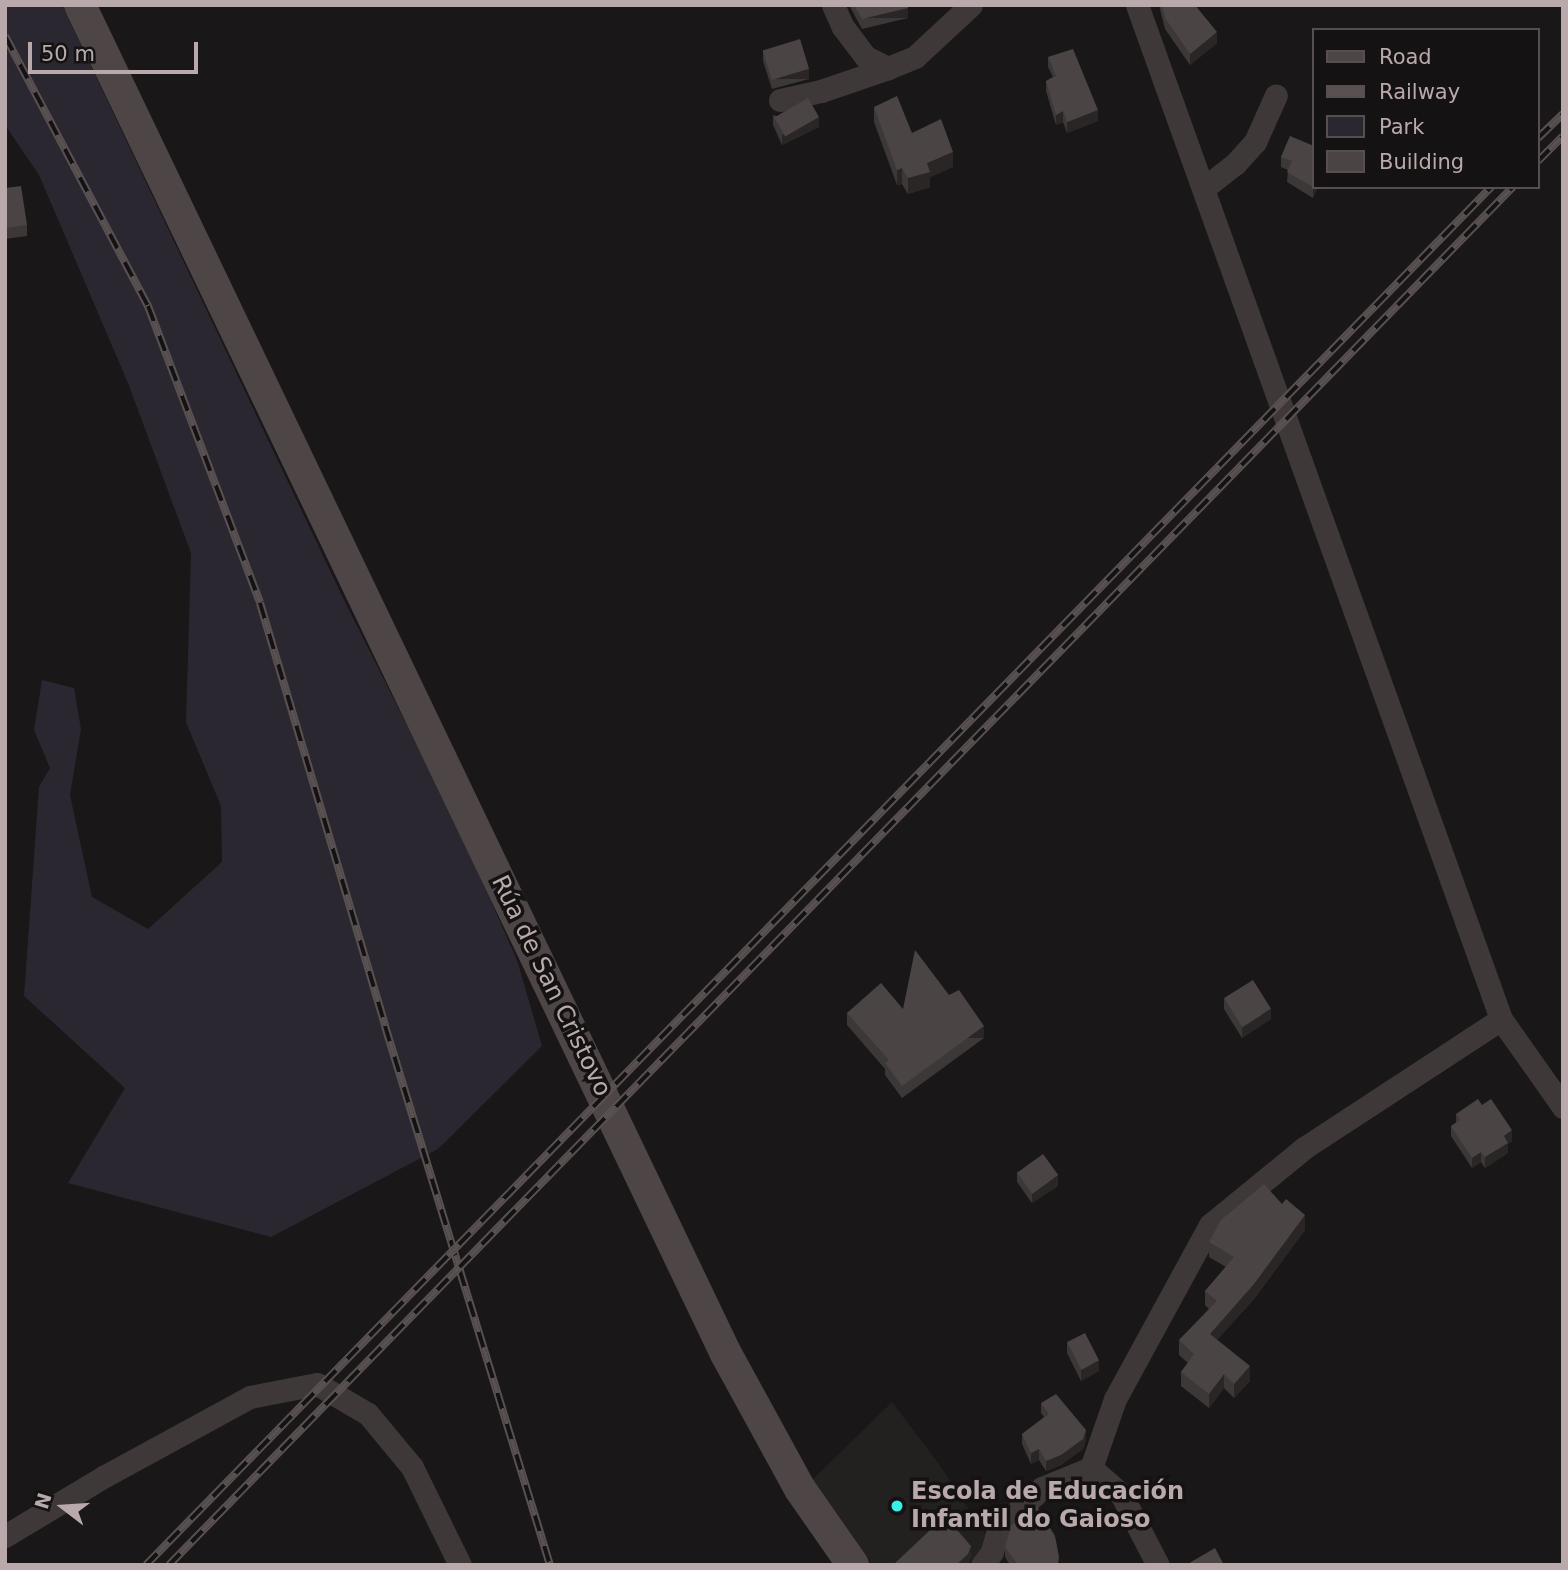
<!DOCTYPE html>
<meta charset="utf-8">
<style>
body{margin:0}
#map{position:relative;width:1568px;height:1570px;overflow:hidden;background:#191717;font-family:"DejaVu Sans",sans-serif}
div>[style]{position:absolute}
.built>*{inset:0;background:#232120}
.green>*{inset:0;background:#2b2731}
.street>*{height:23px;margin:-11.5px;padding:0 11.5px;transform-origin:11.5px;border-radius:11.5px;background:#3e3938}
.secondary>*{height:32px;margin:-16px;padding:0 16px;transform-origin:16px;border-radius:16px;background:#4e4646}
.rail>*{height:8px;margin-top:-4px;transform-origin:0;background:repeating-linear-gradient(90deg,#141212 0 16px,#595151 0 32px);box-sizing:border-box;border-block:2px solid #595151}
.wall>*{inset:0;background:#3c3838}
.shaded-wall>*{inset:0;background:#292625;transform-origin:0 0}
.building>*{inset:0;background:#4a4544;transform-origin:0 0}
.dots>*{width:19px;height:19px;translate:-50% -50%;box-sizing:border-box;border:4px solid #141212;border-radius:50%}
span{translate:-50% -50%;white-space:nowrap;text-align:center;line-height:1.15;-webkit-text-stroke:7px #141212;paint-order:stroke}
.street-label{font-size:24px;color:#b9a9aa}
.poi-label{font-size:24px;color:#b9a9aa;font-weight:700}
.left{translate:0 -50%;text-align:left}
.frame{position:absolute;inset:0;border:7px solid #b9a9aa;pointer-events:none}
.legend{position:absolute;left:1312px;top:28px;width:228px;height:161px;box-sizing:border-box;background:#141212;border:2px solid #564e4f;margin:0;padding:9px 12px;list-style:none;font-size:21px;color:#b9a9aa}
.legend li{display:flex;align-items:center;gap:14px;height:35px}
.legend b{width:35px;border:2px solid #564e4f}
.north{position:absolute;left:28px;top:1472px;width:70px;height:70px;-webkit-text-stroke:5px #141212;paint-order:stroke;rotate:287deg;font-size:19px;font-weight:700;line-height:28px;text-align:center;color:#b9a9aa}
.north::after{content:'';display:block;margin:auto;width:24px;height:32px;background:#b9a9aa;clip-path:polygon(50% 0,100% 100%,50% 72%,0 100%)}
.scale{position:absolute;left:28px;top:42px;width:170px;height:32px;box-sizing:border-box;border:4px solid #b9a9aa;border-top:0;padding-left:9px;font-size:21px;line-height:24px;white-space:nowrap;color:#b9a9aa;-webkit-text-stroke:5px #141212;paint-order:stroke}
</style>
<div id="map">
<div class="built">
<i style="clip-path:polygon(892px 1402px,939px 1464px,989px 1540px,968px 1565px,873px 1565px,810px 1482px)"></i>
</div>
<div class="green">
<i style="clip-path:polygon(5px 5px,62px 5px,343px 598px,459px 829px,517px 960px,542px 1046px,438px 1149px,271px 1237px,68px 1183px,125px 1088px,24px 996px,39px 787px,50px 768px,34px 730px,42px 680px,74px 688px,81px 729px,70px 795px,92px 897px,148px 929px,222px 862px,221px 806px,186px 722px,191px 553px,128px 383px,39px 175px,5px 125px)"></i>
</div>
<div class="street">
<i style="left:833px;top:5px;width:24px;rotate:66deg"></i>
<i style="left:843px;top:27px;width:38px;rotate:53deg"></i>
<i style="left:866px;top:57px;width:25px;rotate:27deg"></i>
<i style="left:888px;top:68px;width:29px;rotate:-22deg"></i>
<i style="left:915px;top:57px;width:76px;rotate:-42.9deg"></i>
<i style="left:1137px;top:5px;width:1077px;rotate:70.25deg"></i>
<i style="left:1501px;top:1019px;width:108px;rotate:54.8deg"></i>
<i style="left:780px;top:100px;width:42px;rotate:-12.4deg"></i>
<i style="left:821px;top:91px;width:71px;rotate:-18.9deg"></i>
<i style="left:1204px;top:188px;width:39px;rotate:-38deg"></i>
<i style="left:1235px;top:164px;width:30px;rotate:-48deg"></i>
<i style="left:1255px;top:142px;width:51px;rotate:-65.9deg"></i>
<i style="left:1091px;top:1468px;width:40px;rotate:41deg"></i>
<i style="left:1121px;top:1494px;width:80px;rotate:62.5deg"></i>
<i style="left:5px;top:1536px;width:117px;rotate:-31deg"></i>
<i style="left:105px;top:1476px;width:165px;rotate:-28.6deg"></i>
<i style="left:250px;top:1397px;width:68px;rotate:-11deg"></i>
<i style="left:317px;top:1384px;width:59px;rotate:30.5deg"></i>
<i style="left:368px;top:1414px;width:69px;rotate:50.3deg"></i>
<i style="left:412px;top:1467px;width:109px;rotate:63.9deg"></i>
<i style="left:982px;top:1565px;width:16px;rotate:-52deg"></i>
<i style="left:992px;top:1552px;width:24px;rotate:-75deg"></i>
<i style="left:998px;top:1529px;width:60px;rotate:-43deg"></i>
<i style="left:1042px;top:1488px;width:53px;rotate:-22.2deg"></i>
<i style="left:1091px;top:1468px;width:73px;rotate:-70.8deg"></i>
<i style="left:1115px;top:1399px;width:198px;rotate:-61.4deg"></i>
<i style="left:1210px;top:1225px;width:122px;rotate:-39.3deg"></i>
<i style="left:1304px;top:1148px;width:235px;rotate:-33.2deg"></i>
</div>
<div class="secondary">
<i style="left:80px;top:5px;width:1493px;rotate:64.41deg"></i>
<i style="left:725px;top:1352px;width:156px;rotate:61.3deg"></i>
<i style="left:800px;top:1489px;width:93px;rotate:55.1deg"></i>
</div>
<div class="rail">
<i style="left:5px;top:36px;width:306px;rotate:62.1deg"></i>
<i style="left:148px;top:306px;width:317px;rotate:69.3deg"></i>
<i style="left:260px;top:603px;width:441px;rotate:73.5deg"></i>
<i style="left:385px;top:1026px;width:564px;rotate:72.98deg"></i>
<i style="left:1538px;top:138px;width:35px;rotate:-44deg"></i>
<i style="left:1538px;top:161px;width:35px;rotate:-45deg"></i>
<i style="left:146px;top:1565px;width:1926px;rotate:-45.69deg"></i>
<i style="left:169px;top:1565px;width:1925px;rotate:-45.72deg"></i>
</div>
<div class="wall">
<i style="clip-path:polygon(849px 5px,907px 5px,908px 18px,862px 29px)"></i>
<i style="clip-path:polygon(1159px 5px,1195px 5px,1217px 43px,1190px 65px,1165px 29px)"></i>
<i style="clip-path:polygon(763px 50px,809px 79px,772px 89px,763px 61px)"></i>
<i style="clip-path:polygon(1048px 57px,1098px 121px,1067px 133px,1063px 122px,1056px 125px,1046px 91px,1046px 81px,1053px 77px,1048px 67px)"></i>
<i style="clip-path:polygon(874px 107px,912px 133px,953px 167px,930px 177px,930px 187px,908px 194px,902px 184px,897px 185px,874px 122px)"></i>
<i style="clip-path:polygon(773px 115px,819px 127px,782px 145px,773px 125px)"></i>
<i style="clip-path:polygon(1290px 136px,1314px 187px,1318px 187px,1313px 198px,1287px 182px,1288px 170px,1281px 167px,1281px 157px)"></i>
<i style="clip-path:polygon(5px 188px,27px 225px,27px 236px,5px 239px)"></i>
<i style="clip-path:polygon(949px 995px,984px 1038px,902px 1098px,885px 1075px,885px 1069px,847px 1025px,847px 1013px,903px 1009px)"></i>
<i style="clip-path:polygon(1224px 998px,1271px 1019px,1242px 1038px,1224px 1009px)"></i>
<i style="clip-path:polygon(1456px 1114px,1512px 1141px,1508px 1144px,1508px 1153px,1485px 1168px,1481px 1162px,1472px 1168px,1451px 1136px,1451px 1126px,1456px 1123px)"></i>
<i style="clip-path:polygon(1017px 1172px,1058px 1186px,1032px 1203px,1017px 1182px)"></i>
<i style="clip-path:polygon(1305px 1230px,1254px 1299px,1217px 1340px,1250px 1381px,1234px 1398px,1224px 1388px,1209px 1408px,1181px 1386px,1181px 1372px,1188px 1363px,1179px 1355px,1179px 1340px,1209px 1309px,1205px 1305px,1205px 1291px,1226px 1267px,1209px 1257px,1209px 1242px)"></i>
<i style="clip-path:polygon(1067px 1342px,1099px 1371px,1081px 1381px,1067px 1353px)"></i>
<i style="clip-path:polygon(1041px 1403px,1086px 1440px,1083px 1449px,1061px 1465px,1046px 1471px,1039px 1460px,1031px 1464px,1022px 1444px,1022px 1434px,1044px 1417px,1041px 1413px)"></i>
<i style="clip-path:polygon(1005px 1547px,1059px 1565px,1010px 1565px,1005px 1557px)"></i>
</div>
<div class="shaded-wall">
<i style="left:908px;top:8px;width:10px;height:47px;rotate:90deg"></i>
<i style="clip-path:polygon(1217px 32px,1217px 43px,1190px 65px,1190px 54px)"></i>
<i style="left:809px;top:69px;width:10px;height:38px;rotate:90deg"></i>
<i style="clip-path:polygon(1098px 110px,1098px 121px,1067px 133px,1067px 122px)"></i>
<i style="clip-path:polygon(1063px 111px,1063px 122px,1056px 125px,1056px 115px)"></i>
<i style="clip-path:polygon(819px 117px,819px 127px,782px 145px,782px 135px)"></i>
<i style="clip-path:polygon(953px 152px,953px 167px,930px 177px,930px 187px,908px 194px,908px 178px,927px 163px)"></i>
<i style="clip-path:polygon(902px 168px,902px 184px,897px 185px,897px 170px)"></i>
<i style="clip-path:polygon(1314px 184px,1314px 187px,1318px 187px,1313px 198px,1313px 187px)"></i>
<i style="clip-path:polygon(1271px 1009px,1271px 1019px,1242px 1038px,1242px 1028px)"></i>
<i style="left:984px;top:1026px;width:12px;height:102px;rotate:90deg"></i>
<i style="clip-path:polygon(1512px 1130px,1512px 1141px,1508px 1144px,1508px 1153px,1485px 1168px,1485px 1157px,1504px 1136px)"></i>
<i style="clip-path:polygon(1481px 1152px,1481px 1162px,1472px 1168px,1472px 1158px)"></i>
<i style="clip-path:polygon(1058px 1175px,1058px 1186px,1032px 1203px,1032px 1193px)"></i>
<i style="clip-path:polygon(1305px 1215px,1305px 1230px,1254px 1299px,1210px 1348px,1210px 1334px)"></i>
<i style="clip-path:polygon(1099px 1361px,1099px 1371px,1081px 1381px,1081px 1370px)"></i>
<i style="clip-path:polygon(1250px 1366px,1250px 1381px,1234px 1398px,1234px 1384px)"></i>
<i style="clip-path:polygon(1224px 1374px,1224px 1388px,1209px 1408px,1209px 1394px)"></i>
<i style="clip-path:polygon(1086px 1430px,1086px 1440px,1083px 1449px,1061px 1465px,1046px 1471px,1046px 1461px)"></i>
<i style="clip-path:polygon(1039px 1449px,1039px 1460px,1031px 1464px,1031px 1453px)"></i>
<i style="clip-path:polygon(971px 1546px,971px 1557px,968px 1564px,956px 1565px)"></i>
</div>
<div class="building">
<i style="clip-path:polygon(854px 5px,907px 5px,908px 8px,862px 19px)"></i>
<i style="clip-path:polygon(1162px 5px,1195px 5px,1217px 32px,1190px 54px,1165px 18px)"></i>
<i style="left:800px;top:39px;width:31px;height:39px;rotate:73deg"></i>
<i style="clip-path:polygon(1073px 49px,1098px 110px,1067px 122px,1063px 111px,1056px 115px,1046px 81px,1056px 76px,1048px 57px)"></i>
<i style="clip-path:polygon(897px 96px,912px 133px,941px 119px,953px 152px,927px 163px,930px 172px,908px 178px,902px 168px,897px 170px,874px 107px)"></i>
<i style="left:808px;top:98px;width:22px;height:39px;rotate:60deg"></i>
<i style="clip-path:polygon(1290px 136px,1314px 146px,1314px 184px,1313px 187px,1287px 172px,1292px 161px,1281px 157px)"></i>
<i style="clip-path:polygon(21px 186px,27px 225px,5px 228px,5px 188px)"></i>
<i style="clip-path:polygon(915px 950px,949px 995px,959px 990px,984px 1026px,902px 1086px,885px 1063px,889px 1060px,847px 1013px,881px 983px,903px 1009px)"></i>
<i style="left:1253px;top:980px;width:34px;height:34px;rotate:58deg"></i>
<i style="clip-path:polygon(1478px 1099px,1482px 1105px,1491px 1099px,1512px 1130px,1504px 1136px,1508px 1143px,1485px 1157px,1481px 1152px,1472px 1158px,1451px 1126px,1460px 1120px,1456px 1114px)"></i>
<i style="left:1043px;top:1154px;width:26px;height:32px;rotate:54deg"></i>
<i style="clip-path:polygon(1264px 1184px,1282px 1204px,1286px 1199px,1305px 1215px,1254px 1284px,1210px 1334px,1250px 1366px,1234px 1384px,1224px 1374px,1209px 1394px,1181px 1372px,1194px 1354px,1179px 1340px,1217px 1301px,1205px 1291px,1234px 1257px,1209px 1242px,1221px 1220px)"></i>
<i style="left:1085px;top:1333px;width:31px;height:20px;rotate:63deg"></i>
<i style="clip-path:polygon(1056px 1394px,1086px 1430px,1083px 1439px,1061px 1455px,1046px 1461px,1039px 1449px,1031px 1453px,1022px 1434px,1049px 1414px,1041px 1403px)"></i>
<i style="clip-path:polygon(1035px 1503px,1055px 1536px,1059px 1557px,1058px 1565px,1018px 1565px,1005px 1547px,1011px 1526px)"></i>
<i style="clip-path:polygon(945px 1516px,971px 1546px,968px 1554px,956px 1565px,893px 1565px)"></i>
<i style="clip-path:polygon(1215px 1548px,1224px 1565px,1186px 1565px)"></i>
</div>
<div class="dots">
<i style="left:897px;top:1506px;background:#38f0e4"></i>
</div>
<div class="street-label">
<span style="left:551px;top:986px;rotate:64deg">Rúa de San Cristovo</span>
</div>
<div class="poi-label">
<span class="left" style="left:911px;top:1506px">Escola de Educación<br>Infantil do Gaioso</span>
</div>
<div class="frame"></div>
<ul class="legend">
<li><b style="height:9px;background:#4e4646"></b>Road</li>
<li><b style="height:9px;background:#595151"></b>Railway</li>
<li><b style="height:19px;background:#2b2731"></b>Park</li>
<li><b style="height:19px;background:#4a4544"></b>Building</li>
</ul>
<div class="north">N</div>
<div class="scale">50 m</div>
</div>
